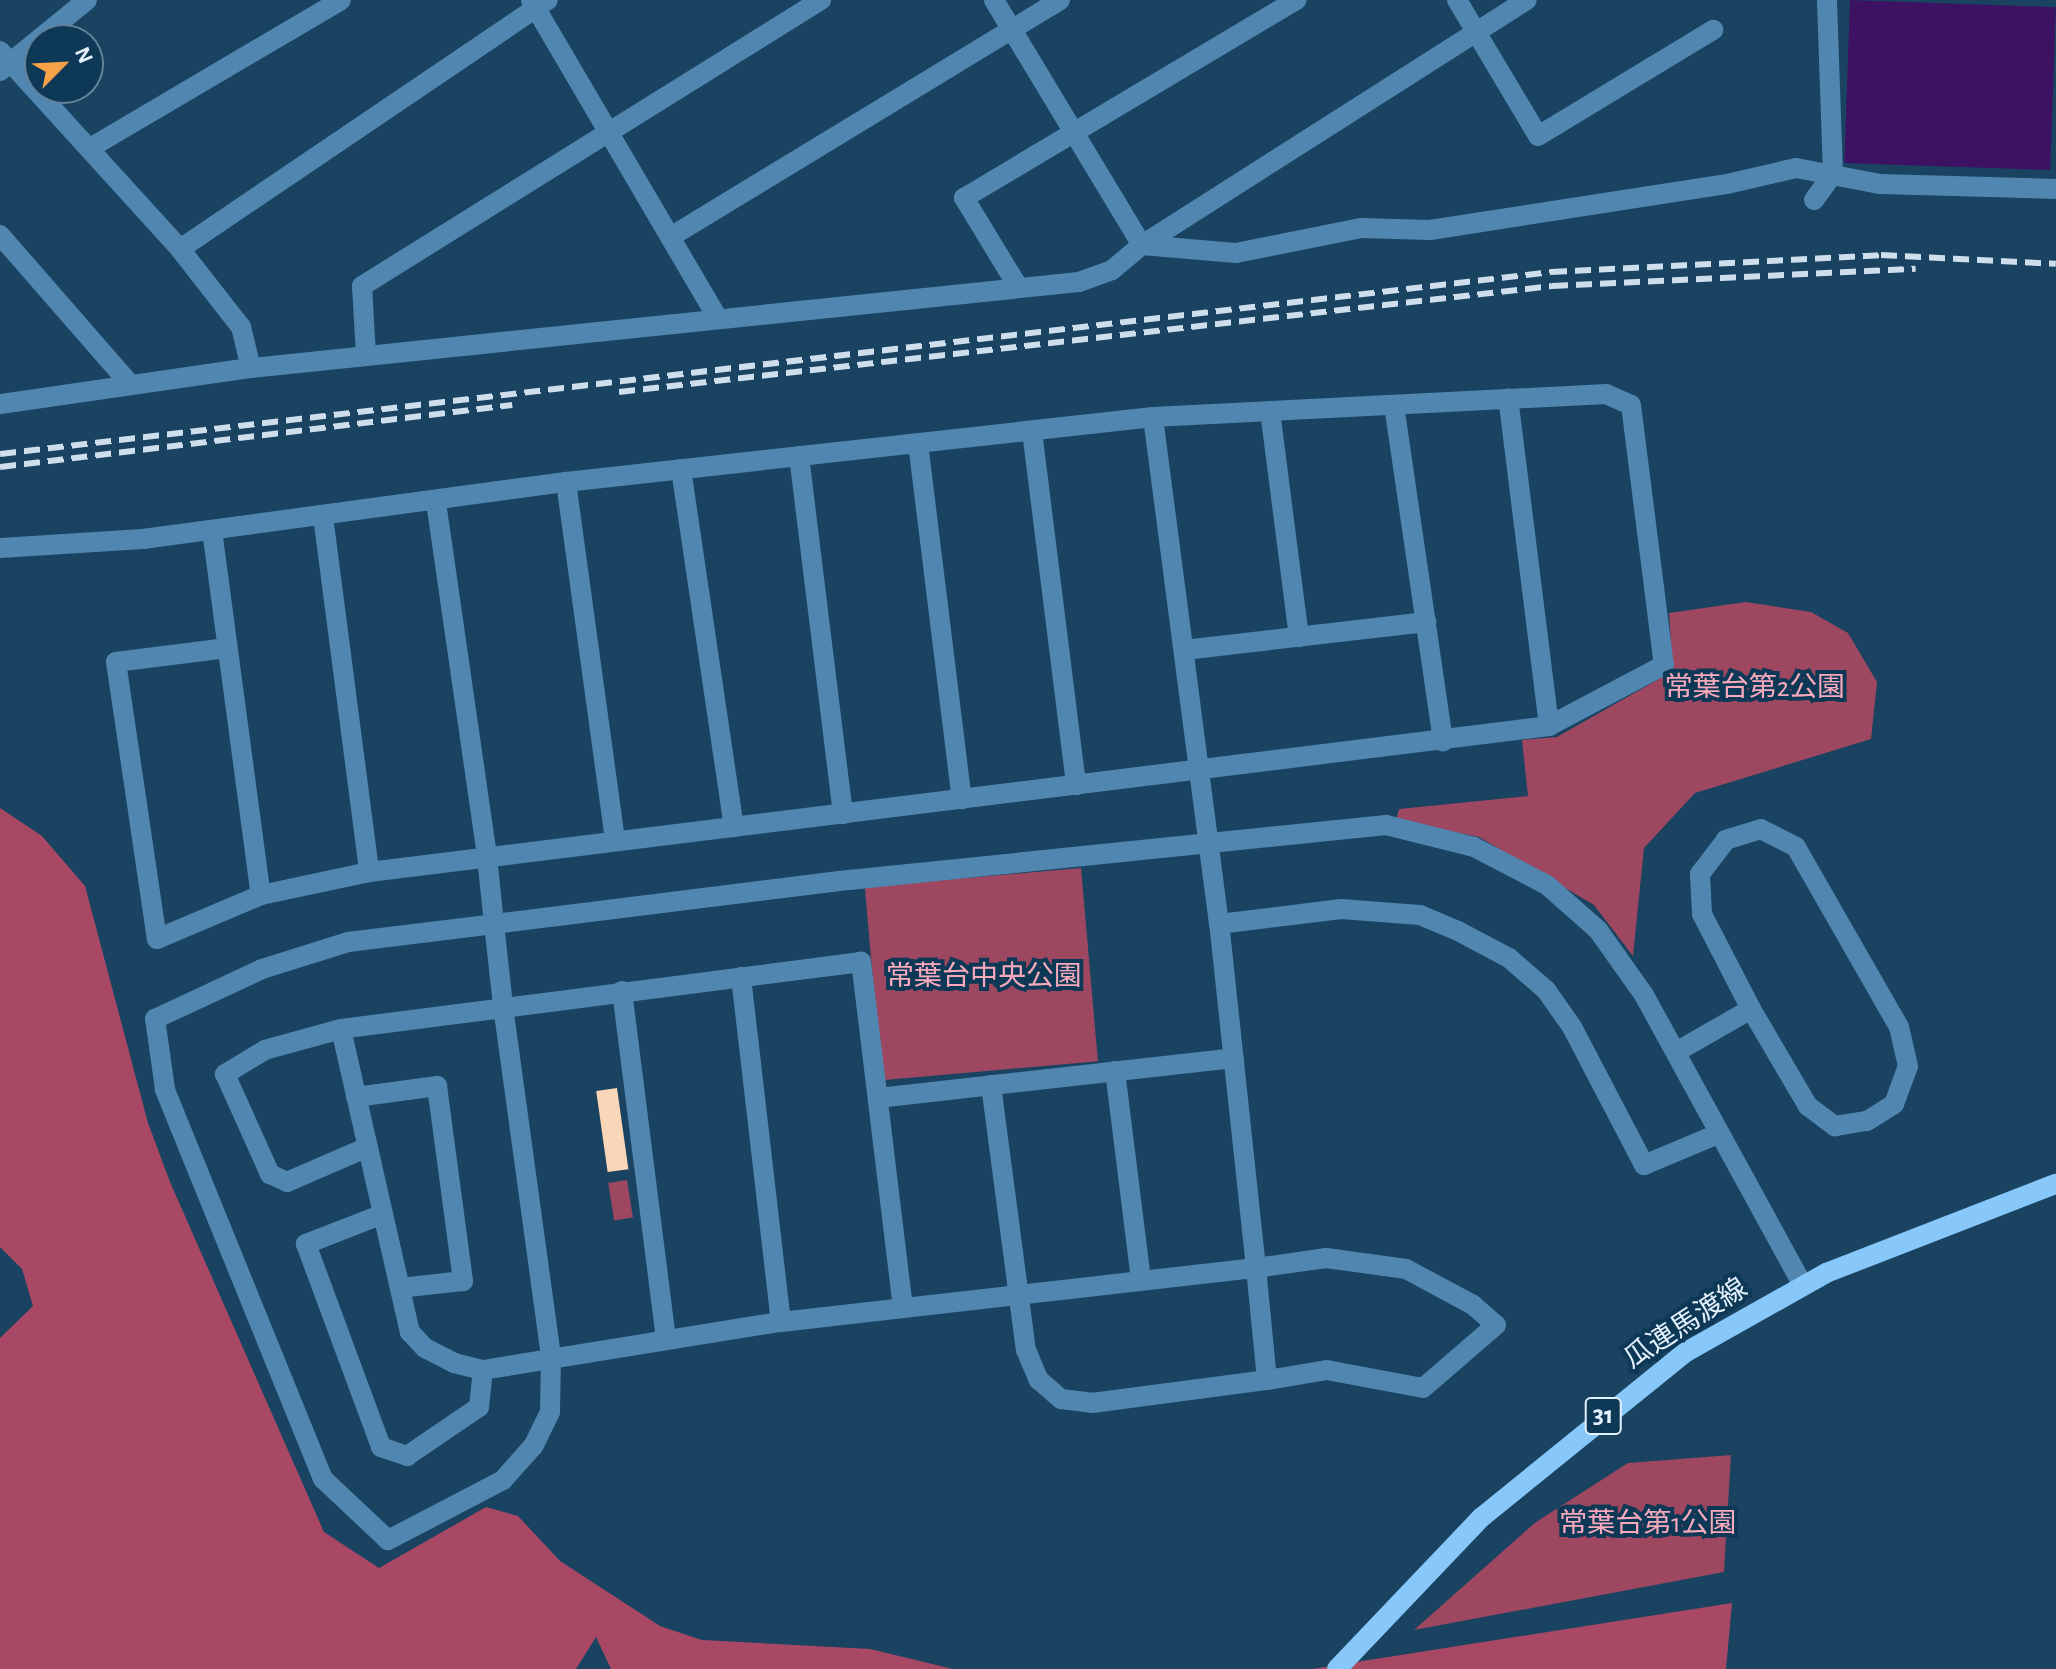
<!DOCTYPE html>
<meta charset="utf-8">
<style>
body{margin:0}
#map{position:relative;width:2056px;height:1669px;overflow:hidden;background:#194361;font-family:"Alegreya Sans","Noto Sans JP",sans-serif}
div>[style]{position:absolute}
.green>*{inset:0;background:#9d4760;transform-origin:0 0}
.forest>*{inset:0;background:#a94865}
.water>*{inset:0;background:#3d1262;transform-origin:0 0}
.building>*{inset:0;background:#f9d6b8;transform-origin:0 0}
.minor>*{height:20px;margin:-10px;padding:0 10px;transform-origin:10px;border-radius:10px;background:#5086b0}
.major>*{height:20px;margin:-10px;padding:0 10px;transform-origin:10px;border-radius:10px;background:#87c7fa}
.rail>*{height:6px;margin-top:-3px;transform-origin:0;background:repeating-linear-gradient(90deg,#cedeec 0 16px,transparent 0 24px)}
span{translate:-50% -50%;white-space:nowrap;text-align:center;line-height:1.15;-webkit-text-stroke:8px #0d3856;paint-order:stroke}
.shield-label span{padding:2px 6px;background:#0d3856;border:2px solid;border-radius:6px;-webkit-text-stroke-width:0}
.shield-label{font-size:26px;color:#e5f2fe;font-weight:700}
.park-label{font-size:28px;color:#f9a9bc}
.street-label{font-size:28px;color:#e5f2fe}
.north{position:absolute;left:24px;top:24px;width:80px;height:80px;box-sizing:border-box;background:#0d3856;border:2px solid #638299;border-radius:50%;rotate:66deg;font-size:22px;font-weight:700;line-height:32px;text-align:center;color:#e5f2fe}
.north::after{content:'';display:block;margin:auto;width:28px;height:36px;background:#f7a148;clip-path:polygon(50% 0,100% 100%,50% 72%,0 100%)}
</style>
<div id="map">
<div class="green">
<i style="clip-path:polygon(1746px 602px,1811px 612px,1848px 633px,1877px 682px,1871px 739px,1695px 793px,1644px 848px,1633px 956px,1594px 905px,1479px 837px,1396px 820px,1399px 809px,1528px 796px,1522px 740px,1557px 737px,1673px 671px,1669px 613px)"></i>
<i style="left:1081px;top:868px;width:194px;height:217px;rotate:85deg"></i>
<i style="left:627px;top:1180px;width:38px;height:19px;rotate:81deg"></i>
<i style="clip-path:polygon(1731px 1455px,1724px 1572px,1414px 1630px,1536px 1522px,1628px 1463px)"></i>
</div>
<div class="forest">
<i style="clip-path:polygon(0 808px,42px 836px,85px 886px,148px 1123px,170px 1182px,324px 1532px,379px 1568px,486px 1507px,518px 1516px,560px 1561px,660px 1626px,702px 1640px,870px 1649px,953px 1669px,611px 1669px,596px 1637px,576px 1669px,0 1669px,0 1338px,33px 1306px,22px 1269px,0 1247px)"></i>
<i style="clip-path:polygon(1732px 1603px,1726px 1669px,1312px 1669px)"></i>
</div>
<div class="water">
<i style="left:1850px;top:0;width:206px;height:163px;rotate:2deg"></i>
</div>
<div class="building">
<i style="left:617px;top:1088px;width:82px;height:21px;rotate:82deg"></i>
</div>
<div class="minor">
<i style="left:531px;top:0;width:368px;rotate:59.6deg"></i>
<i style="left:994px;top:0;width:286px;rotate:58.9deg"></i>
<i style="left:1142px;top:245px;width:456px;rotate:-32.5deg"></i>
<i style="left:1457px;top:0;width:158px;rotate:59.2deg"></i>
<i style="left:1538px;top:136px;width:205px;rotate:-31.2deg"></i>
<i style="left:0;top:51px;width:268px;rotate:47.7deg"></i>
<i style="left:180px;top:249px;width:99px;rotate:52deg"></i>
<i style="left:241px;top:327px;width:42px;rotate:76.3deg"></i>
<i style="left:0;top:71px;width:112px;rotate:-39.2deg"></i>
<i style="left:90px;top:148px;width:291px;rotate:-30.5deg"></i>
<i style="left:1814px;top:200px;width:32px;rotate:-54deg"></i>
<i style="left:1833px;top:174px;width:174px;rotate:-92deg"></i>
<i style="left:0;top:235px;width:199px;rotate:48.9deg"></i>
<i style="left:672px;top:236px;width:454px;rotate:-31.3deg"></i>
<i style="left:180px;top:249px;width:444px;rotate:-34.1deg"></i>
<i style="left:1017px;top:285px;width:102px;rotate:-121.3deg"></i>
<i style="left:964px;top:198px;width:387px;rotate:-30.8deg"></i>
<i style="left:366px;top:355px;width:69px;rotate:-93.3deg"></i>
<i style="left:362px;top:286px;width:541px;rotate:-31.93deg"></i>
<i style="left:0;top:404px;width:254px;rotate:-8.2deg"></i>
<i style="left:251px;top:368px;width:832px;rotate:-5.93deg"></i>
<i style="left:1079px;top:282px;width:35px;rotate:-20deg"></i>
<i style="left:1112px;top:270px;width:39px;rotate:-40deg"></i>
<i style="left:1142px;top:245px;width:94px;rotate:4.9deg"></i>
<i style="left:1236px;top:253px;width:127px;rotate:-11.3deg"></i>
<i style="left:1361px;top:228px;width:69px;rotate:1.7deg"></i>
<i style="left:1430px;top:230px;width:301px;rotate:-8.8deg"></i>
<i style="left:1727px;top:184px;width:71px;rotate:-13.1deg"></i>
<i style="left:1796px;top:168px;width:86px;rotate:10.8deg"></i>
<i style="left:1880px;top:184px;width:176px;rotate:1.6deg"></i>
<i style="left:1394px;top:405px;width:340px;rotate:81.7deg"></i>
<i style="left:1270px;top:411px;width:228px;rotate:82.7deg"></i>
<i style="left:1032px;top:431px;width:357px;rotate:82.9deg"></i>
<i style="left:918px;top:443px;width:359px;rotate:83deg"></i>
<i style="left:799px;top:456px;width:361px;rotate:83deg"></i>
<i style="left:681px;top:469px;width:362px;rotate:81.6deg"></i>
<i style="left:566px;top:482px;width:362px;rotate:82.2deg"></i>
<i style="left:436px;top:502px;width:359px;rotate:81.8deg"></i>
<i style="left:487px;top:857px;width:67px;rotate:84deg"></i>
<i style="left:494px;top:924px;width:82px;rotate:83.7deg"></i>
<i style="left:503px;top:1006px;width:355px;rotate:82.2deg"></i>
<i style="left:551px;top:1358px;width:54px;rotate:91.1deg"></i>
<i style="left:550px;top:1412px;width:37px;rotate:116deg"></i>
<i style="left:534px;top:1445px;width:47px;rotate:131.5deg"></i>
<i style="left:503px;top:1480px;width:130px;rotate:152.4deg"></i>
<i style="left:388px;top:1540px;width:89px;rotate:-136.8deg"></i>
<i style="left:323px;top:1479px;width:421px;rotate:-112.1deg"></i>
<i style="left:165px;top:1089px;width:71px;rotate:-98.1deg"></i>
<i style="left:155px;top:1019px;width:118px;rotate:-25deg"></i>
<i style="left:262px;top:969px;width:90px;rotate:-17.4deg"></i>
<i style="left:348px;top:942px;width:147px;rotate:-7deg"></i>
<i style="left:494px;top:924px;width:358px;rotate:-7.1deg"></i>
<i style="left:849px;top:880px;width:540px;rotate:-5.85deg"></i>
<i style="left:1386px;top:825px;width:91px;rotate:14deg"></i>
<i style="left:1474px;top:847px;width:82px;rotate:27.5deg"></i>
<i style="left:1547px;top:885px;width:68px;rotate:41.4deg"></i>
<i style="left:1598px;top:930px;width:80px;rotate:54.7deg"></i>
<i style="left:1644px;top:995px;width:331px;rotate:61.3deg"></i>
<i style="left:323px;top:516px;width:359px;rotate:82.6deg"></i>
<i style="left:212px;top:530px;width:368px;rotate:82.4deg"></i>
<i style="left:0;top:548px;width:143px;rotate:-3.6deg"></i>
<i style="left:143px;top:539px;width:427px;rotate:-7.7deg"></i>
<i style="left:566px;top:482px;width:591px;rotate:-6.32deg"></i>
<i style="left:1153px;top:417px;width:454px;rotate:-2.9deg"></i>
<i style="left:1606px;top:394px;width:27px;rotate:24deg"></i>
<i style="left:1631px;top:405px;width:262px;rotate:82.8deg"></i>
<i style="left:1664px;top:665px;width:130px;rotate:152.1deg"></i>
<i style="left:227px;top:648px;width:112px;rotate:172.8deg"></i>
<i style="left:116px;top:662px;width:280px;rotate:81.6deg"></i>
<i style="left:157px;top:939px;width:113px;rotate:-22.9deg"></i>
<i style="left:261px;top:895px;width:110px;rotate:-12deg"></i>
<i style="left:369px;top:872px;width:1189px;rotate:-7.05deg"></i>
<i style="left:1549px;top:726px;width:330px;rotate:-97.1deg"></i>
<i style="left:1184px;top:650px;width:244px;rotate:-6.6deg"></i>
<i style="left:1219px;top:924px;width:123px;rotate:-7deg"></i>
<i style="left:1341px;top:909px;width:79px;rotate:4.3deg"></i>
<i style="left:1420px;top:915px;width:41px;rotate:22.8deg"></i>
<i style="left:1458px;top:931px;width:58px;rotate:27.9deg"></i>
<i style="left:1509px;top:958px;width:49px;rotate:40.9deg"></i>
<i style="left:1546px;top:990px;width:45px;rotate:54.9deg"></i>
<i style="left:1572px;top:1027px;width:156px;rotate:62.4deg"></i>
<i style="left:1644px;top:1165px;width:82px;rotate:-22.8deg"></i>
<i style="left:741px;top:977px;width:347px;rotate:83.4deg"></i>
<i style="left:622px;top:991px;width:352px;rotate:82.8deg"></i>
<i style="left:341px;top:1029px;width:79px;rotate:164.6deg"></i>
<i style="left:265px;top:1050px;width:47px;rotate:149deg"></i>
<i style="left:225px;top:1074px;width:110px;rotate:65.8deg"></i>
<i style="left:270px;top:1174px;width:19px;rotate:25deg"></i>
<i style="left:287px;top:1182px;width:88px;rotate:-23.4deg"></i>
<i style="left:1676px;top:1052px;width:86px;rotate:-29.8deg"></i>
<i style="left:1751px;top:1009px;width:113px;rotate:59.6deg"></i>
<i style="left:1808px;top:1106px;width:34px;rotate:37deg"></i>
<i style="left:1835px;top:1126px;width:32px;rotate:-9deg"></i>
<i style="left:1867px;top:1121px;width:32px;rotate:-32deg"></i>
<i style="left:1894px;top:1104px;width:40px;rotate:-69.8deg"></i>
<i style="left:1908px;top:1066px;width:40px;rotate:-103deg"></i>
<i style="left:1899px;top:1027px;width:207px;rotate:-119.8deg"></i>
<i style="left:1796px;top:847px;width:39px;rotate:-153deg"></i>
<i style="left:1761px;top:829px;width:37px;rotate:163deg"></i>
<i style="left:1726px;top:840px;width:43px;rotate:127.4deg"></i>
<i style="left:1700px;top:874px;width:40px;rotate:87.1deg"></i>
<i style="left:1702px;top:914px;width:107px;rotate:62.7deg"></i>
<i style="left:1115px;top:1071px;width:210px;rotate:82.9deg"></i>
<i style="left:991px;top:1085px;width:267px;rotate:82.5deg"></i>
<i style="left:1026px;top:1350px;width:33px;rotate:67deg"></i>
<i style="left:1039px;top:1380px;width:29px;rotate:41deg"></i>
<i style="left:1061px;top:1399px;width:31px;rotate:7deg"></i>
<i style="left:1092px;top:1403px;width:177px;rotate:-7.5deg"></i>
<i style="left:1267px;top:1380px;width:113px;rotate:-95.6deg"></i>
<i style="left:1256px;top:1268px;width:71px;rotate:-8.1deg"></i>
<i style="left:1326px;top:1258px;width:81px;rotate:7.8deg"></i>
<i style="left:1406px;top:1269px;width:76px;rotate:28.2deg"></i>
<i style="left:1473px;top:1305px;width:30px;rotate:41deg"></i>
<i style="left:1496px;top:1325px;width:96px;rotate:139.2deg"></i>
<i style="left:1423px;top:1388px;width:98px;rotate:-169.4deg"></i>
<i style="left:1327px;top:1370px;width:61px;rotate:170.5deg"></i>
<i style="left:356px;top:1097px;width:82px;rotate:-7.7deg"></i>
<i style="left:437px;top:1086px;width:197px;rotate:82.4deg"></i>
<i style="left:463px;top:1281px;width:63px;rotate:173.7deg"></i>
<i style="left:878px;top:1098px;width:358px;rotate:-6.4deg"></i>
<i style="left:383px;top:1214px;width:83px;rotate:158.7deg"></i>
<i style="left:306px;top:1244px;width:216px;rotate:69.7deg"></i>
<i style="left:381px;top:1447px;width:28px;rotate:19deg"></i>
<i style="left:407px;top:1456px;width:87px;rotate:-34.2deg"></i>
<i style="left:479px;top:1407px;width:37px;rotate:-84deg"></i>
<i style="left:903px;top:1308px;width:349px;rotate:-96.9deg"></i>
<i style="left:861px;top:962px;width:524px;rotate:172.66deg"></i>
<i style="left:341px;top:1029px;width:311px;rotate:77.2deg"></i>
<i style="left:410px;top:1332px;width:22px;rotate:47deg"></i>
<i style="left:425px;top:1348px;width:33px;rotate:27deg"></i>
<i style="left:454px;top:1363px;width:30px;rotate:14deg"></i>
<i style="left:483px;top:1370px;width:302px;rotate:-9.2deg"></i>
<i style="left:781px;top:1322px;width:478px;rotate:-6.5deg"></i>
<i style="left:1256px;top:1268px;width:346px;rotate:-96.1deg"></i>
<i style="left:1219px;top:924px;width:511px;rotate:-97.42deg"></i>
</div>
<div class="major">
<i style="left:1337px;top:1669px;width:210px;rotate:-46.4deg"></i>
<i style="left:1482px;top:1517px;width:262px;rotate:-39deg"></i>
<i style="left:1686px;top:1352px;width:161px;rotate:-29.4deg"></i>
<i style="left:1826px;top:1273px;width:247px;rotate:-21.2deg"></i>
</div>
<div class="rail">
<i style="left:619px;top:392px;width:939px;rotate:-6.48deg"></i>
<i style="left:1552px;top:286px;width:364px;rotate:-2.7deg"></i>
<i style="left:0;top:454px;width:1562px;rotate:-6.69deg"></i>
<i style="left:1551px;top:272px;width:330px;rotate:-2.9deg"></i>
<i style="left:1881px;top:255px;width:175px;rotate:2.9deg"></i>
<i style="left:0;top:467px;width:516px;rotate:-6.9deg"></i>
</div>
<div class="shield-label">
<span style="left:1603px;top:1416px">31</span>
</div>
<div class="park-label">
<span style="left:1755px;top:688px">常葉台第2公園</span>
<span style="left:984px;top:977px">常葉台中央公園</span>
<span style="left:1648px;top:1524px">常葉台第1公園</span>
</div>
<div class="street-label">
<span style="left:1686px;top:1324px;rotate:-33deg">瓜連馬渡線</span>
</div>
<div class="north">N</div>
</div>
